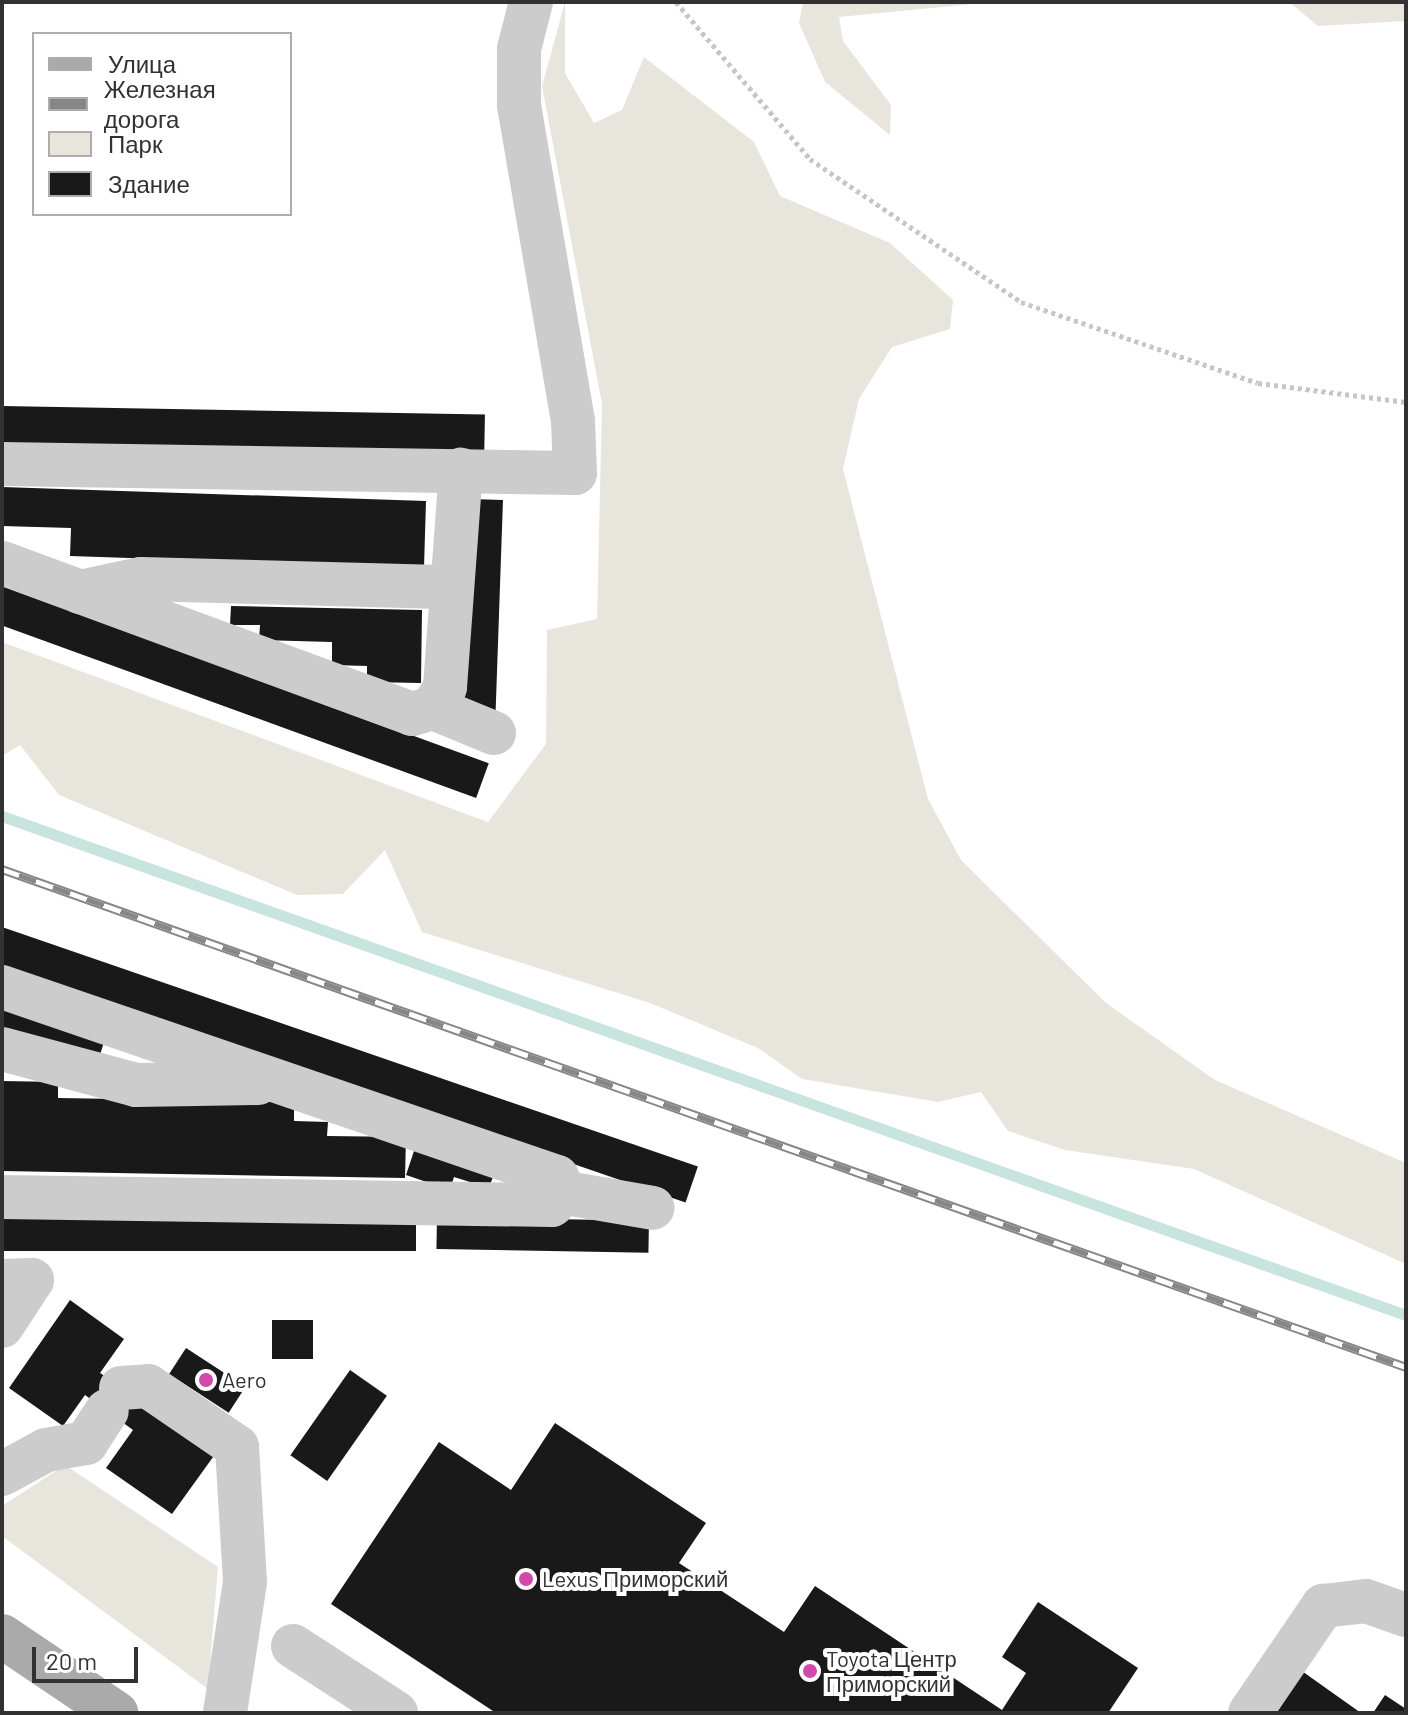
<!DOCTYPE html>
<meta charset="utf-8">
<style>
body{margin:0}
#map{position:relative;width:1408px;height:1715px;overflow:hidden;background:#fff;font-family:Barlow,sans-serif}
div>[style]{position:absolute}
.green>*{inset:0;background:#e8e6dc}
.stream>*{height:11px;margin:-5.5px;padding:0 5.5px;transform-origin:5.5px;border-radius:5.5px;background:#c8e4de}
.building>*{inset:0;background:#191919;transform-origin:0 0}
.path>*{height:5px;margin-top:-2.5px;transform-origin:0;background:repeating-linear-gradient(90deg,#c6c6c6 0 4px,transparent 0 8px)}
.minor>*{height:44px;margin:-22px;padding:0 22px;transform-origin:22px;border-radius:22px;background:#ccc}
.major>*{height:44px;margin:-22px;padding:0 22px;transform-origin:22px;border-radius:22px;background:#aaa}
.rail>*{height:9px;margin-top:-4.5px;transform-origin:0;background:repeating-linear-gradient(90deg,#fff 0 18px,#878787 0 36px);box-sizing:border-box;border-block:2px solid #878787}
.dots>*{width:22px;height:22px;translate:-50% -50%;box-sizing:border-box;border:4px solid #fff;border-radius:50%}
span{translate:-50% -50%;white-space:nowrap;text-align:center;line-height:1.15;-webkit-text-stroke:8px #fff;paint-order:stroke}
.poi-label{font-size:22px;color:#323232}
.left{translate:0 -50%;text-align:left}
.frame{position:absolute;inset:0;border:4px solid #323232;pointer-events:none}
.legend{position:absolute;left:32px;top:32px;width:260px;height:184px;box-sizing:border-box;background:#fff;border:2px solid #adadad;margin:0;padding:10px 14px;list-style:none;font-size:24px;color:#323232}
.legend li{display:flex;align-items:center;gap:16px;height:40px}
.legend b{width:40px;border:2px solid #adadad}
.scale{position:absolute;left:32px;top:1647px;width:106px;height:36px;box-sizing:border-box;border:4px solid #323232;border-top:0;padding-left:10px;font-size:24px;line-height:28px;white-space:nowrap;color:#323232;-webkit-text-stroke:6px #fff;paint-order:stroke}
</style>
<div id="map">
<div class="green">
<i style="clip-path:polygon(565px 2px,565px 73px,594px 123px,622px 110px,644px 57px,754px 142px,780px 196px,890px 243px,953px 300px,950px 329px,892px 347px,859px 399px,843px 469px,928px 799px,961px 860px,1106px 1003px,1215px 1080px,1406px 1163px,1406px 1264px,1194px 1169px,1065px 1150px,1008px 1131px,981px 1092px,938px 1102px,802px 1079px,758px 1048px,650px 1003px,422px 932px,385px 850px,343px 894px,297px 895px,59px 795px,20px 745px,2px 756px,2px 642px,488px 822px,546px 744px,547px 630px,597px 619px,602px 404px,542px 86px)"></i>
<i style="clip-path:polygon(803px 2px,993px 2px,839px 17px,843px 41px,891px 105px,890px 135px,825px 82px,799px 23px)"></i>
<i style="clip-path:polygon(1289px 2px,1406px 2px,1406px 21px,1318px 26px)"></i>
<i style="clip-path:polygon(65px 1465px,218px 1567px,208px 1689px,2px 1536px,2px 1506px)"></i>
</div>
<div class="stream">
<i style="left:2px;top:816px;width:1490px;rotate:19.57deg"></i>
</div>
<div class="building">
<i style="left:2px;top:406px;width:483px;height:39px;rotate:1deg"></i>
<i style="clip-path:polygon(2px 487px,426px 501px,424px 568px,70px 556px,71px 528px,2px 526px)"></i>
<i style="left:471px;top:499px;width:32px;height:213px;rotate:2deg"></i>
<i style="left:2px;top:586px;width:518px;height:37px;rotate:20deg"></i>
<i style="clip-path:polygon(231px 606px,422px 610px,421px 683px,367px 682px,367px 666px,332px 665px,332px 642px,259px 640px,260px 625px,230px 625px)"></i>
<i style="left:2px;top:927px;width:736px;height:38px;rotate:19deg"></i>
<i style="left:2px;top:997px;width:111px;height:39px;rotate:18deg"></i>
<i style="clip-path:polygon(2px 1081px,58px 1082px,58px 1098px,294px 1102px,294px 1121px,328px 1122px,327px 1136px,406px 1137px,405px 1178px,2px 1171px)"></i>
<i style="clip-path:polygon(416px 1145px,495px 1171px,489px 1188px,454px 1177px,450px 1190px,406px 1175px)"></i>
<i style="left:2px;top:1212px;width:414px;height:39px"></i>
<i style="left:437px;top:1217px;width:212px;height:32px;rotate:1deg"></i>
<i style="clip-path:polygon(70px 1300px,124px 1339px,100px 1373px,221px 1446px,172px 1514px,106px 1468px,133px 1430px,85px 1395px,63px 1426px,9px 1388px)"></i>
<i style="left:313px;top:1320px;width:39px;height:41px;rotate:90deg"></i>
<i style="left:186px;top:1348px;width:71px;height:31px;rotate:33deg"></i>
<i style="left:350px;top:1370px;width:45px;height:104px;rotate:35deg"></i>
<i style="clip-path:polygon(555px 1423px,706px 1523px,679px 1563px,784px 1632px,815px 1586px,1002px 1710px,1026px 1673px,1002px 1657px,1038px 1602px,1138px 1668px,1108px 1713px,496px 1713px,331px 1604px,439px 1442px,511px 1490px)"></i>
<i style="clip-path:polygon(1299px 1669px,1361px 1713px,1269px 1713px)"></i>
<i style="clip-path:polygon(1385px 1695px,1406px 1709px,1406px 1713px,1373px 1713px)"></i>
</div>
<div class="path">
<i style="left:676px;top:2px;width:206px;rotate:49.5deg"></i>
<i style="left:810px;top:159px;width:255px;rotate:34.1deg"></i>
<i style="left:1021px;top:302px;width:250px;rotate:18.9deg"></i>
<i style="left:1258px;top:383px;width:149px;rotate:7.3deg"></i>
</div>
<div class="minor">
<i style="left:2px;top:464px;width:573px;rotate:0.9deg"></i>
<i style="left:575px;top:473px;width:52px;rotate:-92.2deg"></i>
<i style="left:573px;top:421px;width:321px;rotate:-99.7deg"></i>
<i style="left:519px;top:105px;width:56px;rotate:-90deg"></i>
<i style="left:519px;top:49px;width:49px;rotate:-75.7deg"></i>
<i style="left:2px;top:563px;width:437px;rotate:20.2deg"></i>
<i style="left:412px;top:714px;width:22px;rotate:-16deg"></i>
<i style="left:433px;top:708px;width:66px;rotate:22.3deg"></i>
<i style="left:80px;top:592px;width:62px;rotate:-12deg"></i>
<i style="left:141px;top:579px;width:311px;rotate:1.5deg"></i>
<i style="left:433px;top:708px;width:24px;rotate:-60deg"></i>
<i style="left:445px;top:687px;width:218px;rotate:-85.8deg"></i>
<i style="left:2px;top:987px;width:587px;rotate:18.9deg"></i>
<i style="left:557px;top:1177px;width:28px;rotate:100deg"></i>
<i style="left:552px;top:1205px;width:550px;rotate:-179.17deg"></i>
<i style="left:2px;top:1049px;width:139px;rotate:15deg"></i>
<i style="left:136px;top:1085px;width:122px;rotate:-0.9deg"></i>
<i style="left:555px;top:1191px;width:99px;rotate:9.8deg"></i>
<i style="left:2px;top:1281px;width:30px;rotate:-2deg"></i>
<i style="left:32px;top:1280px;width:55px;rotate:123.1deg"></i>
<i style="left:121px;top:1388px;width:27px;rotate:-4deg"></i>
<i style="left:148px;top:1386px;width:108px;rotate:34.4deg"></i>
<i style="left:237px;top:1447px;width:135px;rotate:86.6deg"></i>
<i style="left:245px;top:1582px;width:133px;rotate:98.7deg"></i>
<i style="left:2px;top:1474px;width:50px;rotate:-28.6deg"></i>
<i style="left:46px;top:1450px;width:41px;rotate:-9.9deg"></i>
<i style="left:86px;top:1443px;width:38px;rotate:-57deg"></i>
<i style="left:293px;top:1646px;width:123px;rotate:33deg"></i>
<i style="left:1250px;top:1713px;width:130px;rotate:-55.7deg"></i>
<i style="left:1323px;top:1606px;width:43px;rotate:-6.6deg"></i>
<i style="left:1366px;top:1601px;width:42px;rotate:19.3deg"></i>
</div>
<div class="major">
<i style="left:2px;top:1636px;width:138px;rotate:34deg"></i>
</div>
<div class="rail">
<i style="left:2px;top:869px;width:1490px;rotate:19.53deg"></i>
</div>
<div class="dots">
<i style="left:206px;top:1380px;background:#d448ab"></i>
<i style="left:526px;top:1579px;background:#d448ab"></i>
<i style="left:810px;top:1671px;background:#d448ab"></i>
</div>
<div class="poi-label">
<span class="left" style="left:222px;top:1380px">Aero</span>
<span class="left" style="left:542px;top:1579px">Lexus Приморский</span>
<span class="left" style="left:826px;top:1671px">Toyota Центр<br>Приморский</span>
</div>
<div class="frame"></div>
<ul class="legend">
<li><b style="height:10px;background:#aaa"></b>Улица</li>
<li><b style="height:10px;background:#878787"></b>Железная дорога</li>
<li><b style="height:22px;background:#e8e6dc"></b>Парк</li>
<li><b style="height:22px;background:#191919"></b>Здание</li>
</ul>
<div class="scale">20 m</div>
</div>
